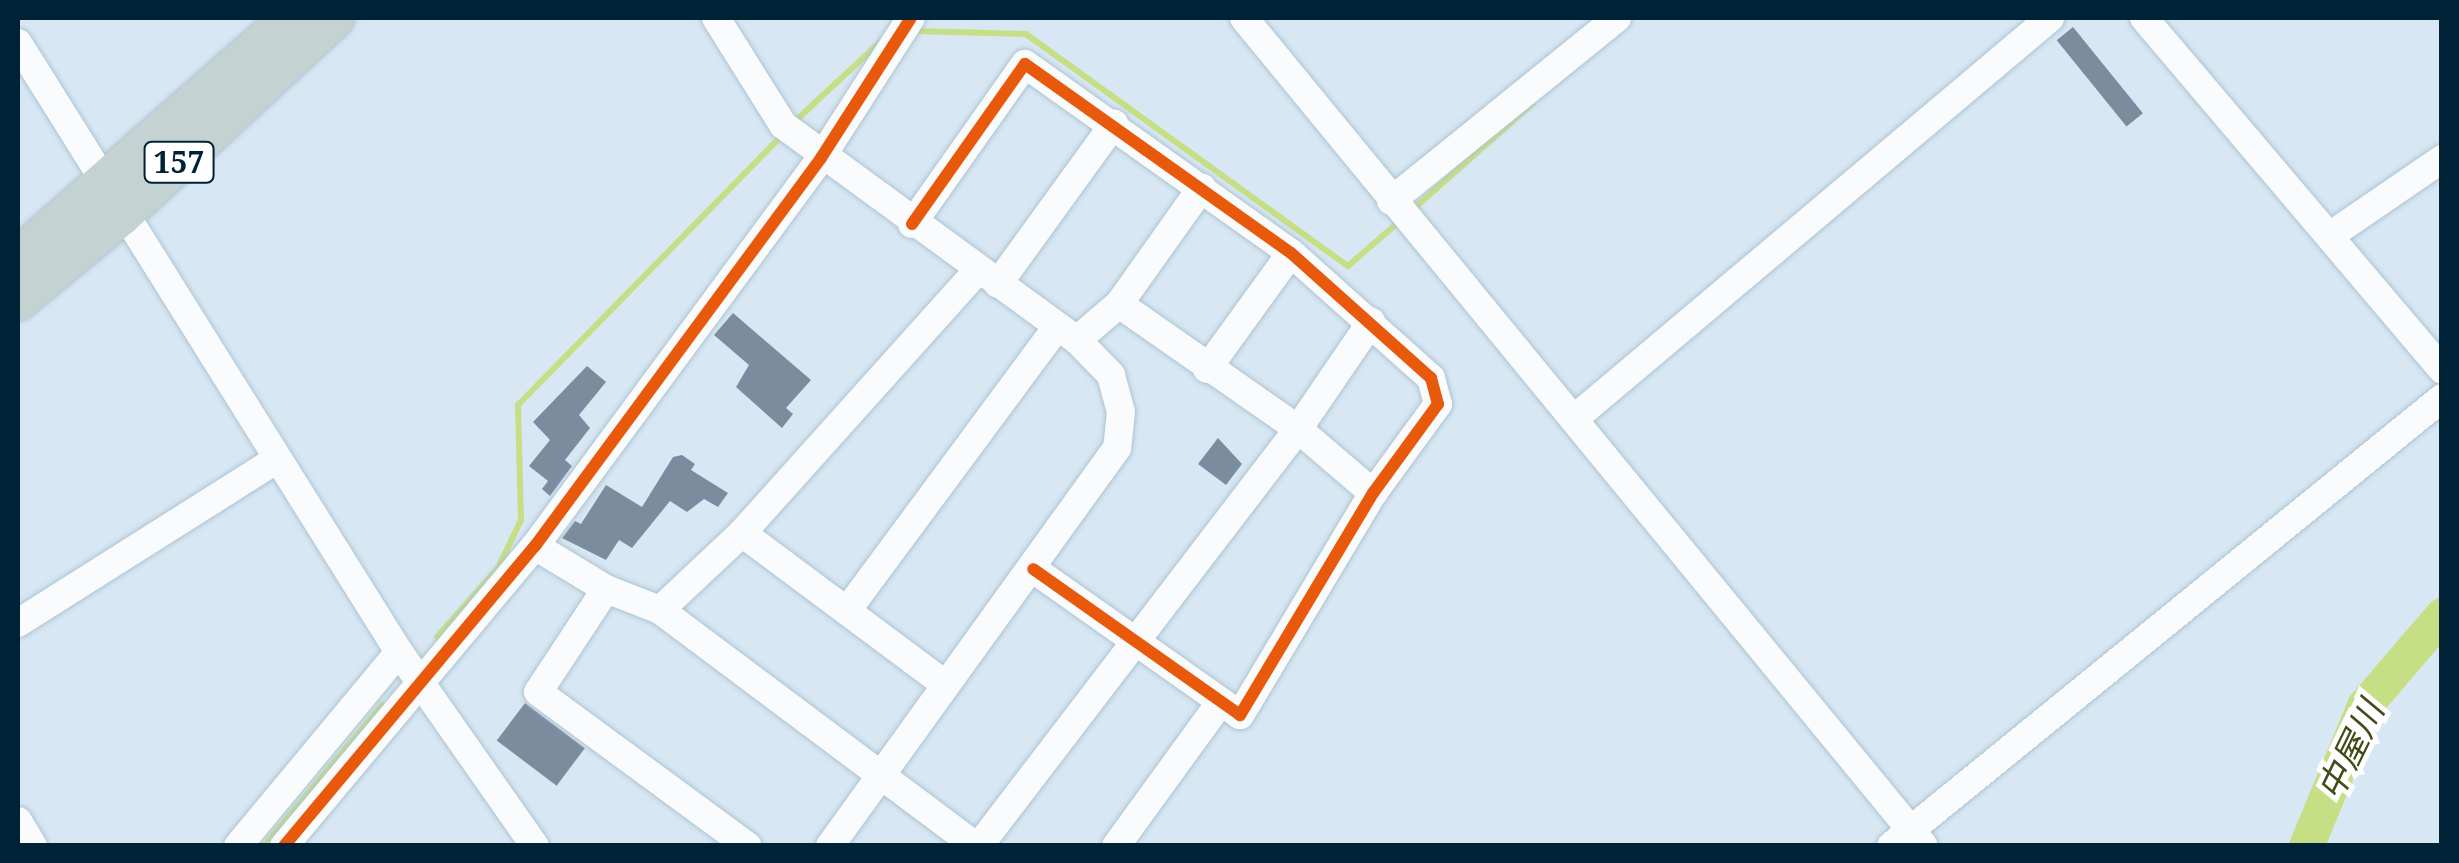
<!DOCTYPE html>
<meta charset="utf-8">
<style>
body{margin:0}
#map{position:relative;width:2459px;height:863px;overflow:hidden;background:#d7e7f3;font-family:"Noto Serif","Noto Sans JP",serif}
div>[style]{position:absolute}
.stream>*{height:6px;margin:-3px;padding:0 3px;transform-origin:3px;border-radius:3px;background:#c6de84}
.river>*{height:35px;margin:-17.5px;padding:0 17.5px;transform-origin:17.5px;border-radius:17.5px;background:#c6de84}
.building>*{inset:0;background:#7c8c9f;transform-origin:0 0}
.roads{filter:drop-shadow(0 0 2px #adc3d2) drop-shadow(0 0 2px #adc3d2)}
.minor>*{height:28px;margin:-14px;padding:0 14px;transform-origin:14px;border-radius:14px;background:#f9fbfd}
.highway>*{height:40px;margin:-20px;padding:0 20px;transform-origin:20px;border-radius:20px;background:#c5d2d2}
.cycleway>*{height:12px;margin:-6px;padding:0 6px;transform-origin:6px;border-radius:6px;background:#e8590c}
span{translate:-50% -50%;white-space:nowrap;text-align:center;line-height:1.15;-webkit-text-stroke:10px #fff;paint-order:stroke}
.shield-label span{padding:2px 8px;background:#fff;border:2px solid;border-radius:8px;-webkit-text-stroke-width:0}
.shield-label{font-size:30px;color:#002236;font-weight:700}
.water-label{font-size:35px;color:#414c17;font-style:italic}
.frame{position:absolute;inset:0;border:20px solid #002236;pointer-events:none}
</style>
<div id="map">
<div class="stream">
<i style="left:914px;top:31px;width:112px;rotate:1.5deg"></i>
<i style="left:1026px;top:34px;width:397px;rotate:35.8deg"></i>
<i style="left:1348px;top:266px;width:72px;rotate:-41deg"></i>
<i style="left:793px;top:123px;width:135px;rotate:-42.9deg"></i>
<i style="left:1411px;top:211px;width:163px;rotate:-41.5deg"></i>
<i style="left:437px;top:637px;width:92px;rotate:-48.5deg"></i>
<i style="left:498px;top:568px;width:53px;rotate:-64.4deg"></i>
<i style="left:521px;top:520px;width:115px;rotate:-91.5deg"></i>
<i style="left:518px;top:405px;width:376px;rotate:-45.6deg"></i>
<i style="left:264px;top:846px;width:184px;rotate:-50.1deg"></i>
</div>
<div class="river">
<i style="left:2306px;top:846px;width:152px;rotate:-67.5deg"></i>
<i style="left:2364px;top:706px;width:120px;rotate:-49.4deg"></i>
</div>
<div class="building">
<i style="left:2073px;top:27px;width:111px;height:21px;rotate:51deg"></i>
<i style="clip-path:polygon(733px 313px,811px 380px,786px 408px,793px 414px,782px 428px,736px 387px,749px 365px,714px 335px)"></i>
<i style="clip-path:polygon(587px 366px,606px 382px,579px 415px,590px 428px,565px 460px,572px 466px,550px 496px,542px 489px,548px 481px,529px 466px,550px 440px,533px 422px)"></i>
<i style="clip-path:polygon(1218px 438px,1242px 464px,1226px 485px,1198px 464px)"></i>
<i style="clip-path:polygon(682px 455px,695px 464px,691px 470px,728px 493px,718px 507px,704px 499px,687px 512px,670px 501px,632px 548px,619px 540px,606px 560px,562px 538px,575px 521px,581px 524px,606px 485px,642px 507px,673px 457px)"></i>
<i style="left:525px;top:703px;width:75px;height:47px;rotate:37deg"></i>
</div>
<div class="roads">
<div class="minor">
<i style="left:716px;top:18px;width:126px;rotate:57.9deg"></i>
<i style="left:783px;top:125px;width:364px;rotate:36.2deg"></i>
<i style="left:1077px;top:340px;width:49px;rotate:45.8deg"></i>
<i style="left:1111px;top:375px;width:38px;rotate:75deg"></i>
<i style="left:1121px;top:412px;width:36px;rotate:96deg"></i>
<i style="left:1117px;top:448px;width:491px;rotate:125.8deg"></i>
<i style="left:1244px;top:18px;width:1071px;rotate:50.61deg"></i>
<i style="left:2144px;top:18px;width:461px;rotate:49.7deg"></i>
<i style="left:18px;top:43px;width:718px;rotate:57.97deg"></i>
<i style="left:399px;top:652px;width:237px;rotate:55deg"></i>
<i style="left:1391px;top:201px;width:291px;rotate:-39deg"></i>
<i style="left:912px;top:224px;width:196px;rotate:-54.8deg"></i>
<i style="left:1025px;top:64px;width:326px;rotate:35.4deg"></i>
<i style="left:1291px;top:253px;width:188px;rotate:41.8deg"></i>
<i style="left:1431px;top:378px;width:27px;rotate:75deg"></i>
<i style="left:1438px;top:404px;width:110px;rotate:126.1deg"></i>
<i style="left:1373px;top:493px;width:259px;rotate:120.9deg"></i>
<i style="left:1240px;top:715px;width:253px;rotate:-144.8deg"></i>
<i style="left:2331px;top:235px;width:135px;rotate:-34.4deg"></i>
<i style="left:998px;top:284px;width:198px;rotate:-54.1deg"></i>
<i style="left:1119px;top:304px;width:218px;rotate:34.9deg"></i>
<i style="left:1298px;top:429px;width:99px;rotate:40.5deg"></i>
<i style="left:1077px;top:340px;width:55px;rotate:-40.6deg"></i>
<i style="left:1119px;top:304px;width:143px;rotate:-54.6deg"></i>
<i style="left:1207px;top:369px;width:143px;rotate:-54.1deg"></i>
<i style="left:1575px;top:418px;width:621px;rotate:-40.1deg"></i>
<i style="left:742px;top:533px;width:254px;rotate:36.7deg"></i>
<i style="left:535px;top:546px;width:83px;rotate:31.2deg"></i>
<i style="left:606px;top:589px;width:58px;rotate:21.3deg"></i>
<i style="left:660px;top:610px;width:394px;rotate:36.8deg"></i>
<i style="left:606px;top:589px;width:123px;rotate:123.4deg"></i>
<i style="left:538px;top:692px;width:260px;rotate:36.3deg"></i>
<i style="left:849px;top:608px;width:348px;rotate:-53.5deg"></i>
<i style="left:660px;top:610px;width:112px;rotate:-43.2deg"></i>
<i style="left:742px;top:533px;width:352px;rotate:-48.1deg"></i>
<i style="left:18px;top:623px;width:307px;rotate:-32.3deg"></i>
<i style="left:18px;top:821px;width:29px;rotate:59deg"></i>
<i style="left:238px;top:846px;width:252px;rotate:-50.3deg"></i>
<i style="left:284px;top:846px;width:391px;rotate:-50.1deg"></i>
<i style="left:535px;top:546px;width:482px;rotate:-53.6deg"></i>
<i style="left:821px;top:158px;width:166px;rotate:-57.3deg"></i>
<i style="left:979px;top:846px;width:525px;rotate:-52.58deg"></i>
<i style="left:1298px;top:429px;width:130px;rotate:-55.7deg"></i>
<i style="left:1116px;top:846px;width:177px;rotate:-54deg"></i>
<i style="left:1891px;top:846px;width:710px;rotate:-39.11deg"></i>
</div>
<div class="highway">
<i style="left:18px;top:258px;width:363px;rotate:-41.3deg"></i>
<i style="left:18px;top:300px;width:132px;rotate:-39.5deg"></i>
<i style="left:120px;top:216px;width:292px;rotate:-42.8deg"></i>
</div>
</div>
<div class="cycleway">
<i style="left:912px;top:224px;width:196px;rotate:-54.8deg"></i>
<i style="left:1025px;top:64px;width:326px;rotate:35.4deg"></i>
<i style="left:1291px;top:253px;width:188px;rotate:41.8deg"></i>
<i style="left:1431px;top:378px;width:27px;rotate:75deg"></i>
<i style="left:1438px;top:404px;width:110px;rotate:126.1deg"></i>
<i style="left:1373px;top:493px;width:259px;rotate:120.9deg"></i>
<i style="left:1240px;top:715px;width:253px;rotate:-144.8deg"></i>
<i style="left:284px;top:846px;width:391px;rotate:-50.1deg"></i>
<i style="left:535px;top:546px;width:482px;rotate:-53.6deg"></i>
<i style="left:821px;top:158px;width:166px;rotate:-57.3deg"></i>
</div>
<div class="shield-label">
<span style="left:179px;top:162px">157</span>
</div>
<div class="water-label">
<span style="left:2350px;top:750px;rotate:-64deg">中屋川</span>
</div>
<div class="frame"></div>
</div>
